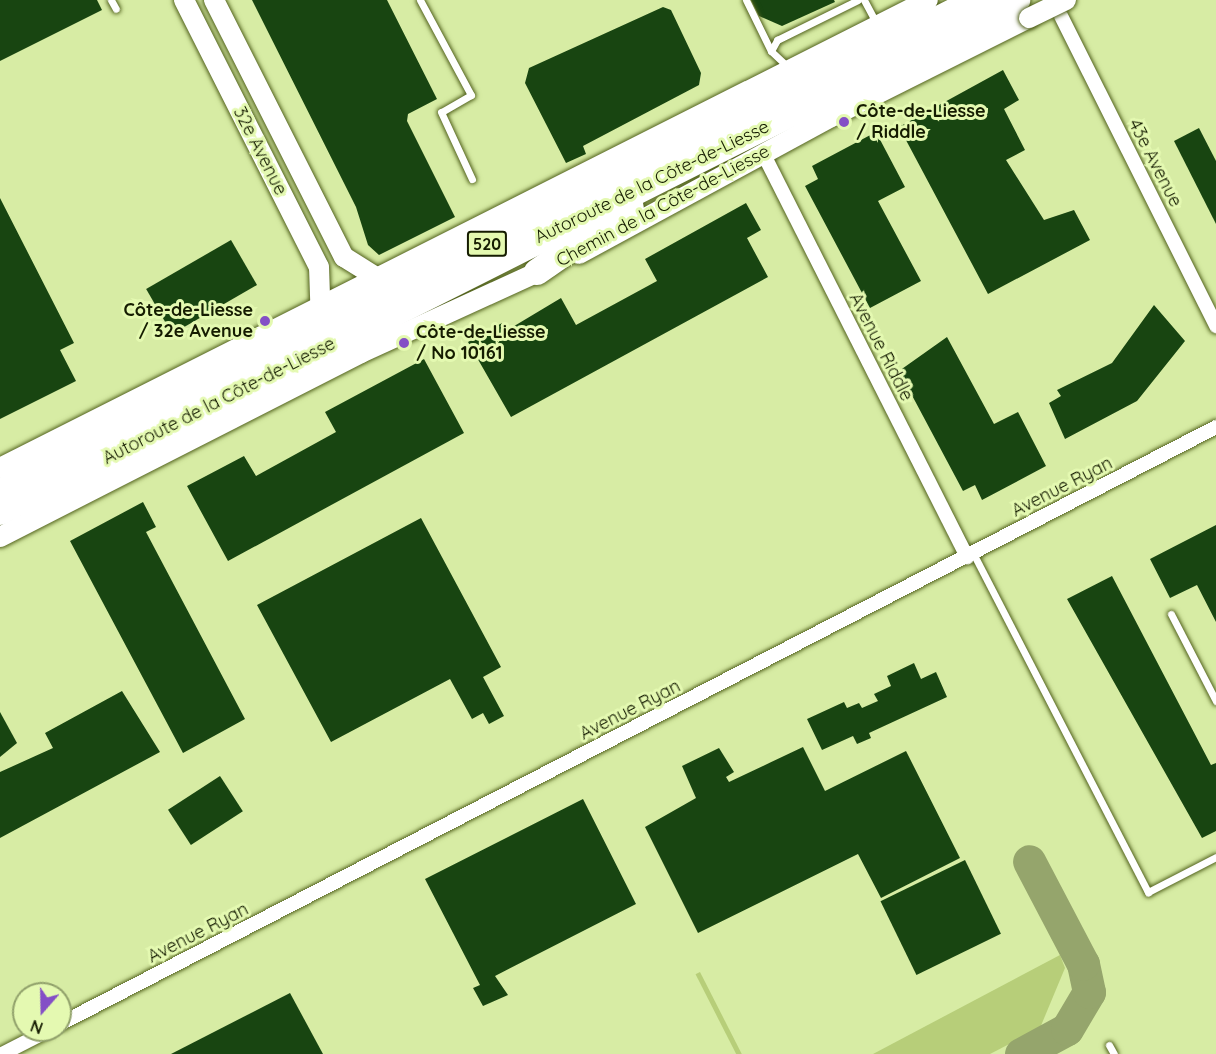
<!DOCTYPE html>
<meta charset="utf-8">
<style>
body{margin:0}
#map{position:relative;width:1216px;height:1054px;overflow:hidden;background:#d7eca4;font-family:Quicksand,sans-serif}
div>[style]{position:absolute}
.green>*{inset:0;background:#b7ce79;transform-origin:0 0}
.taxiway>*{height:33px;margin:-16.5px;padding:0 16.5px;transform-origin:16.5px;border-radius:16.5px;background:#95a56c}
.building>*{inset:0;background:#184511;transform-origin:0 0}
.roads{filter:drop-shadow(0 0 2px #53631e) drop-shadow(0 0 2px #53631e)}
.lane>*{height:7px;margin:-3.5px;padding:0 3.5px;transform-origin:3.5px;border-radius:3.5px;background:#fff}
.street>*{height:14px;margin:-7px;padding:0 7px;transform-origin:7px;border-radius:7px;background:#fff}
.secondary>*{height:20px;margin:-10px;padding:0 10px;transform-origin:10px;border-radius:10px;background:#fff}
.highway>*{height:26px;margin:-13px;padding:0 13px;transform-origin:13px;border-radius:13px;background:#fff}
.bridges{filter:drop-shadow(0 0 2px #53631e) drop-shadow(0 0 2px #53631e)}
.secondary-bridge>*{height:20px;margin:-10px;padding:0 10px;transform-origin:10px;border-radius:10px;background:#fff}
.dots>*{width:16px;height:16px;translate:-50% -50%;box-sizing:border-box;border:3px solid #e4f9b1;border-radius:50%}
span{translate:-50% -50%;white-space:nowrap;text-align:center;line-height:1.15;-webkit-text-stroke:6px #e4f9b1;paint-order:stroke}
.shield-label span{padding:2px 4px;background:#e4f9b1;border:2px solid;border-radius:4px;-webkit-text-stroke-width:0}
.shield-label{font-size:16px;color:#151c01;font-weight:700}
.poi-label{font-size:18px;color:#151c01;font-weight:700}
.left{translate:0 -50%;text-align:left}
.right{translate:-100% -50%;text-align:right}
.street-label{font-size:18px;color:#151c01}
.north{position:absolute;left:12px;top:982px;width:60px;height:60px;box-sizing:border-box;background:#e4f9b1;border:2px solid #91a16b;border-radius:50%;rotate:200deg;font-size:16px;font-weight:700;line-height:24px;text-align:center;color:#151c01}
.north::after{content:'';display:block;margin:auto;width:21px;height:27px;background:#844fc6;clip-path:polygon(50% 0,100% 100%,50% 72%,0 100%)}
</style>
<div id="map">
<div class="green">
<i style="clip-path:polygon(1060px 955px,1065px 968px,1040px 1028px,990px 1054px,873px 1054px)"></i>
<i style="left:700px;top:972px;width:92px;height:5px;rotate:63deg"></i>
</div>
<div class="taxiway">
<i style="left:1021px;top:1054px;width:52px;rotate:-28.5deg"></i>
<i style="left:1067px;top:1029px;width:43px;rotate:-59.3deg"></i>
<i style="left:1089px;top:992px;width:29px;rotate:-102deg"></i>
<i style="left:1083px;top:964px;width:116px;rotate:-117.7deg"></i>
</div>
<div class="building">
<i style="clip-path:polygon(0 0,97px 0,102px 10px,0 61px)"></i>
<i style="clip-path:polygon(252px 0,387px 0,437px 99px,408px 114px,407px 121px,455px 217px,379px 255px,368px 245px,356px 207px)"></i>
<i style="clip-path:polygon(751px 0,834px 0,835px 2px,782px 26px,759px 16px)"></i>
<i style="clip-path:polygon(663px 7px,671px 10px,701px 73px,699px 85px,583px 146px,586px 154px,566px 163px,525px 83px,529px 68px)"></i>
<i style="clip-path:polygon(1003px 70px,1019px 100px,1004px 109px,1025px 150px,1006px 160px,1044px 220px,1074px 210px,1090px 240px,988px 294px,899px 127px)"></i>
<i style="clip-path:polygon(1199px 128px,1216px 161px,1216px 224px,1174px 141px)"></i>
<i style="clip-path:polygon(876px 132px,905px 187px,878px 201px,921px 281px,870px 308px,805px 186px,818px 179px,812px 166px)"></i>
<i style="clip-path:polygon(0 198px,74px 343px,60px 350px,76px 381px,0 419px)"></i>
<i style="clip-path:polygon(746px 203px,761px 230px,747px 238px,768px 277px,511px 417px,468px 342px,502px 323px,506px 331px,561px 298px,576px 325px,657px 281px,645px 259px)"></i>
<i style="left:231px;top:240px;width:52px;height:98px;rotate:60deg"></i>
<i style="clip-path:polygon(1154px 305px,1185px 341px,1137px 401px,1065px 439px,1049px 403px,1061px 396px,1057px 390px,1112px 363px)"></i>
<i style="clip-path:polygon(947px 337px,994px 424px,1018px 412px,1046px 466px,982px 500px,975px 485px,963px 491px,899px 371px)"></i>
<i style="clip-path:polygon(424px 359px,464px 433px,228px 561px,187px 486px,244px 456px,256px 476px,336px 432px,325px 412px)"></i>
<i style="clip-path:polygon(143px 502px,156px 527px,146px 532px,245px 719px,183px 753px,70px 541px)"></i>
<i style="clip-path:polygon(421px 518px,501px 667px,483px 677px,504px 716px,489px 724px,483px 713px,472px 719px,450px 679px,331px 742px,257px 605px)"></i>
<i style="clip-path:polygon(1216px 525px,1216px 622px,1197px 585px,1170px 598px,1150px 559px)"></i>
<i style="clip-path:polygon(1112px 576px,1211px 765px,1216px 763px,1216px 831px,1202px 838px,1067px 599px)"></i>
<i style="clip-path:polygon(914px 663px,921px 679px,936px 672px,947px 697px,869px 733px,871px 738px,857px 744px,853px 736px,822px 750px,807px 719px,844px 702px,847px 708px,859px 703px,862px 708px,878px 701px,874px 694px,891px 686px,887px 676px)"></i>
<i style="clip-path:polygon(122px 691px,160px 752px,0 838px,0 772px,53px 748px,45px 733px)"></i>
<i style="clip-path:polygon(0 712px,17px 743px,0 757px)"></i>
<i style="clip-path:polygon(803px 747px,825px 791px,906px 751px,960px 858px,881px 898px,858px 854px,698px 933px,645px 827px,696px 798px,682px 766px,719px 748px,734px 772px,726px 777px,729px 782px)"></i>
<i style="left:220px;top:776px;width:42px;height:62px;rotate:57deg"></i>
<i style="clip-path:polygon(583px 799px,636px 904px,495px 976px,508px 995px,483px 1006px,473px 988px,480px 985px,425px 879px)"></i>
<i style="left:965px;top:860px;width:82px;height:94px;rotate:64deg"></i>
<i style="clip-path:polygon(290px 993px,323px 1054px,171px 1054px)"></i>
</div>
<div class="roads">
<div class="lane">
<i style="left:111px;top:0;width:10px;rotate:61deg"></i>
<i style="left:420px;top:0;width:108px;rotate:61.8deg"></i>
<i style="left:471px;top:95px;width:34px;rotate:150deg"></i>
<i style="left:441px;top:112px;width:74px;rotate:65.2deg"></i>
<i style="left:746px;top:0;width:57px;rotate:63.9deg"></i>
<i style="left:864px;top:0;width:26px;rotate:62deg"></i>
<i style="left:788px;top:67px;width:23px;rotate:-137deg"></i>
<i style="left:771px;top:51px;width:13px;rotate:-61deg"></i>
<i style="left:777px;top:40px;width:90px;rotate:-26.3deg"></i>
<i style="left:973px;top:553px;width:382px;rotate:62.7deg"></i>
<i style="left:1148px;top:892px;width:76px;rotate:-27.2deg"></i>
<i style="left:1171px;top:614px;width:98px;rotate:62.7deg"></i>
<i style="left:1109px;top:1045px;width:10px;rotate:61deg"></i>
</div>
<div class="street">
<i style="left:1061px;top:16px;width:347px;rotate:63.4deg"></i>
<i style="left:763px;top:153px;width:453px;rotate:63.2deg"></i>
<i style="left:60px;top:1024px;width:1301px;rotate:-27.31deg"></i>
<i style="left:2px;top:1054px;width:53px;rotate:-27.1deg"></i>
</div>
<div class="secondary">
<i style="left:184px;top:0;width:299px;rotate:63.2deg"></i>
<i style="left:319px;top:267px;width:38px;rotate:88deg"></i>
<i style="left:214px;top:0;width:288px;rotate:63.2deg"></i>
<i style="left:344px;top:257px;width:38px;rotate:32deg"></i>
<i style="left:579px;top:254px;width:287px;rotate:-28.5deg"></i>
<i style="left:831px;top:117px;width:221px;rotate:-26.6deg"></i>
<i style="left:0;top:468px;width:1039px;rotate:-26.76deg"></i>
<i style="left:0;top:537px;width:405px;rotate:-27deg"></i>
<i style="left:361px;top:353px;width:207px;rotate:-24.6deg"></i>
</div>
<div class="highway">
<i style="left:537px;top:272px;width:114px;rotate:-34.7deg"></i>
<i style="left:0;top:492px;width:1093px;rotate:-26.75deg"></i>
<i style="left:0;top:512px;width:1139px;rotate:-26.72deg"></i>
</div>
</div>
<div class="bridges">
<div class="secondary-bridge">
<i style="left:1029px;top:18px;width:41px;rotate:-25.9deg"></i>
</div>
</div>
<div class="dots">
<i style="left:844px;top:122px;background:#844fc6"></i>
<i style="left:265px;top:321px;background:#844fc6"></i>
<i style="left:404px;top:343px;background:#844fc6"></i>
</div>
<div class="shield-label">
<span style="left:487px;top:244px">520</span>
</div>
<div class="poi-label">
<span class="left" style="left:856px;top:122px">Côte-de-Liesse<br>/ Riddle</span>
<span class="right" style="left:253px;top:321px">Côte-de-Liesse<br>/ 32e Avenue</span>
<span class="left" style="left:416px;top:343px">Côte-de-Liesse<br>/ No 10161</span>
</div>
<div class="street-label">
<span style="left:260px;top:151px;rotate:63deg">32e Avenue</span>
<span style="left:1155px;top:163px;rotate:63deg">43e Avenue</span>
<span style="left:652px;top:182px;rotate:-26deg">Autoroute de la Côte-de-Liesse</span>
<span style="left:663px;top:206px;rotate:-28deg">Chemin de la Côte-de-Liesse</span>
<span style="left:881px;top:347px;rotate:63deg">Avenue Riddle</span>
<span style="left:219px;top:401px;rotate:-27deg">Autoroute de la Côte-de-Liesse</span>
<span style="left:1062px;top:487px;rotate:-27deg">Avenue Ryan</span>
<span style="left:630px;top:710px;rotate:-27deg">Avenue Ryan</span>
<span style="left:198px;top:933px;rotate:-27deg">Avenue Ryan</span>
</div>
<div class="north">N</div>
</div>
